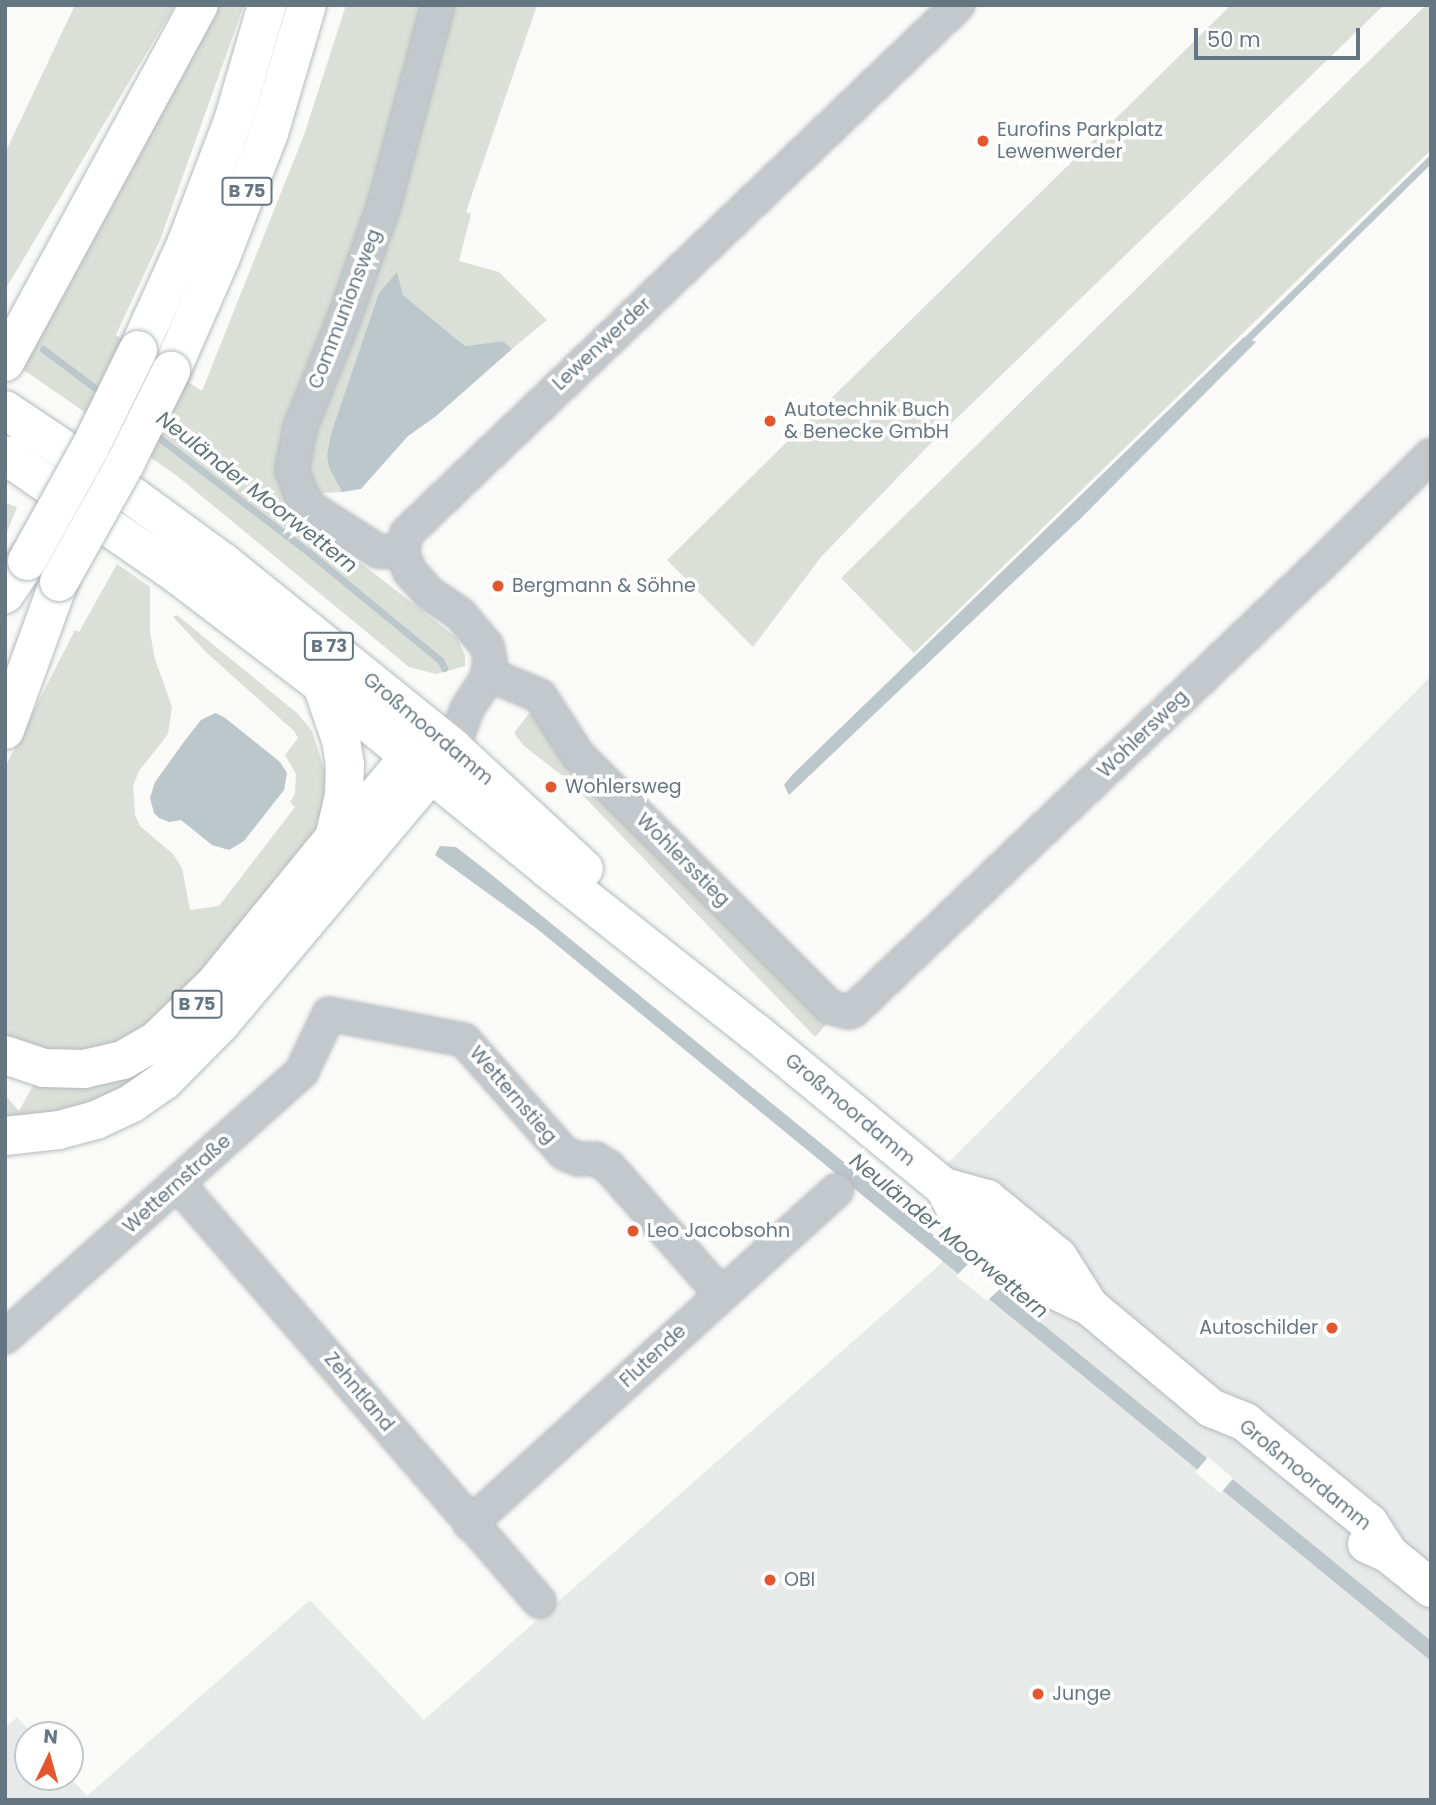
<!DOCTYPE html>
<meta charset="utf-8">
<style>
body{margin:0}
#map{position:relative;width:1436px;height:1805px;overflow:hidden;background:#fafaf8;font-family:Poppins,sans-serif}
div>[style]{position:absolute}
.built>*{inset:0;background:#e8e9e9}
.green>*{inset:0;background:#dadfd7}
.water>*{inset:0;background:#bbc7cb}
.pier>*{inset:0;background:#fafaf8;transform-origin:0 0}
.stream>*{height:7px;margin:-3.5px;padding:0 3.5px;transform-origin:3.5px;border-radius:3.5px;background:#bbc7cb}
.roads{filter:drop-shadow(0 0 2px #b5babe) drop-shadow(0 0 2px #b5babe)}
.minor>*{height:32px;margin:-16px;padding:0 16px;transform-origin:16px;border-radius:16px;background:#c3c8cc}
.major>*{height:38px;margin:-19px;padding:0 19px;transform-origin:19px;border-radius:19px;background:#fff}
.highway>*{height:38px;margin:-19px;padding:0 19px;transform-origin:19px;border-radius:19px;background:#fff}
.bridges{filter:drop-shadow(0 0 2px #b4b9bd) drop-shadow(0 0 2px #b4b9bd)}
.highway-bridge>*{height:38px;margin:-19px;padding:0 19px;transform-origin:19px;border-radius:19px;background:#fff}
.dots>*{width:19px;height:19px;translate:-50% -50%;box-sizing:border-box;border:4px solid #fff;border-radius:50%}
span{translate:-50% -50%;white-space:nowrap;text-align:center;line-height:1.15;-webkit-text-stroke:7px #fff;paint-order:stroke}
.shield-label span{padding:2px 5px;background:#fff;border:2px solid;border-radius:5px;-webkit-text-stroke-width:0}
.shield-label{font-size:18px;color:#657683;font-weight:700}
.poi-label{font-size:19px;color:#657683}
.left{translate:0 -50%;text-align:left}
.right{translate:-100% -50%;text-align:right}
.street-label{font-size:19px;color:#657683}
.water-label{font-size:21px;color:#60757c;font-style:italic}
.frame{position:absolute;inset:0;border:7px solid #657683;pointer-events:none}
.north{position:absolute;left:14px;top:1721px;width:70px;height:70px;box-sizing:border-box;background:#fff;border:2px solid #c1c8cd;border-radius:50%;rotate:5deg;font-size:19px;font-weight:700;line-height:28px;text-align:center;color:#657683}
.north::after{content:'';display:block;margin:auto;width:24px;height:32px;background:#e4572e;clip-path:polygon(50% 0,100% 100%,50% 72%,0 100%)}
.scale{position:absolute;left:1194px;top:28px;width:166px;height:32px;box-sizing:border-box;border:4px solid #657683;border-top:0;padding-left:9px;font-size:21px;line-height:24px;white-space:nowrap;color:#657683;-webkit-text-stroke:5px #fff;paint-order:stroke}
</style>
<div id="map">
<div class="built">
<i style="clip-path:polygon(1431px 676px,1431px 1800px,5px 1800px,5px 1728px,17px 1717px,33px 1735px,28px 1735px,28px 1777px,70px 1777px,87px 1796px,310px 1600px,424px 1720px,935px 1269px,994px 1213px,942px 1169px)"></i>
</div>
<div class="green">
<i style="clip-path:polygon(75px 5px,175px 5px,5px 290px,5px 153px)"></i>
<i style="clip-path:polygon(213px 5px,244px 5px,160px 240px,116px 335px,202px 391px,304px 135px,346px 5px,537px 5px,466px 212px,471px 214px,459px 261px,499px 272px,547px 320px,512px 349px,503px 341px,465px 346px,403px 295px,397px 273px,327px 456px,329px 468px,342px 492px,288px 494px,317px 529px,457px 638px,465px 655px,465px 666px,436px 674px,409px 667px,176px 475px,18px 366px)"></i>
<i style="clip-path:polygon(1231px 5px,1384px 5px,928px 446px,821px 557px,753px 647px,667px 560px)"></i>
<i style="clip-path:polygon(1426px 5px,1431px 5px,1431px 150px,914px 653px,841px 578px)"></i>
<i style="clip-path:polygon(5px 503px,17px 507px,5px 537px)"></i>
<i style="clip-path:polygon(117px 564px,150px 587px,150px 633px,155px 659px,172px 707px,168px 734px,139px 771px,133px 786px,135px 815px,140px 826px,173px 854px,182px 868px,190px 910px,219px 906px,295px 807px,290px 802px,295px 794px,296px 774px,285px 755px,298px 738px,294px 731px,206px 652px,173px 617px,177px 615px,297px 713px,312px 731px,326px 775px,329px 825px,208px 975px,136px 1040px,70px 1057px,5px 1039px,5px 767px,75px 630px,79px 632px)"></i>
<i style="clip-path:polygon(530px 712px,564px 752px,829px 1021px,815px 1037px,570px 782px,523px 745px,514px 733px)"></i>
<i style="clip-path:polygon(140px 1067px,148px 1075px,119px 1093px,43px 1119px,5px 1120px,5px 1095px,19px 1111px,35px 1082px,76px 1088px)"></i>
</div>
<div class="water">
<i style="clip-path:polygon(397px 272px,403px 295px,465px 346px,503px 341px,512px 349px,435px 417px,408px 436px,361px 489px,342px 492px,329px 468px,327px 456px,331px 434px,379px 293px)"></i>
<i style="clip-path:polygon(1244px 337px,1256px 342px,1080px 519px,789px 795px,784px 785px,793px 774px)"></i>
<i style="clip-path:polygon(215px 713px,224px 717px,280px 762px,287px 773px,284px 790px,244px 841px,229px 850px,212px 845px,181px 820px,169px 822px,159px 818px,154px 813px,150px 798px,155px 782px,186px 739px,201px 720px)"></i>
<i style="clip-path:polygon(440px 846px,456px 847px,487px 871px,1431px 1641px,1431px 1661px,536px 928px,435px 855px)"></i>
</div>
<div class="pier">
<i style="clip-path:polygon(972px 1260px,1003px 1286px,987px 1301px,956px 1276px)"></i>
<i style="left:1208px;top:1457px;width:33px;height:20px;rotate:40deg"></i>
</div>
<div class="stream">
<i style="left:1242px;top:344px;width:265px;rotate:-44.5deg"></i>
<i style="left:43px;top:349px;width:75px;rotate:36.9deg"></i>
<i style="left:154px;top:434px;width:199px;rotate:37.4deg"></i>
<i style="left:312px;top:555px;width:166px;rotate:39.4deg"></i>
<i style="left:440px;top:660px;width:9px;rotate:63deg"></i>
</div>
<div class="roads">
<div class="minor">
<i style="left:402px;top:552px;width:24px;rotate:-178deg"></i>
<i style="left:378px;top:551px;width:75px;rotate:-147.6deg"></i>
<i style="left:315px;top:511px;width:17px;rotate:-135deg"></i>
<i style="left:303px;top:499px;width:31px;rotate:-111deg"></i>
<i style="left:292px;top:470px;width:43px;rotate:-79.2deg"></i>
<i style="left:300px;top:428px;width:121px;rotate:-68.1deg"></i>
<i style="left:345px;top:316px;width:118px;rotate:-70.6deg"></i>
<i style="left:384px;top:205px;width:207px;rotate:-74.9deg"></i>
<i style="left:488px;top:674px;width:56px;rotate:22.9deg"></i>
<i style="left:540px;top:696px;width:70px;rotate:57.2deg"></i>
<i style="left:578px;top:755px;width:356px;rotate:45deg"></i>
<i style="left:830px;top:1007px;width:19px;rotate:16deg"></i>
<i style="left:848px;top:1012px;width:6px;rotate:-18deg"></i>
<i style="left:854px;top:1010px;width:647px;rotate:-43.69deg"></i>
<i style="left:1322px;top:563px;width:153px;rotate:-44.7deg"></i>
<i style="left:453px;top:748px;width:41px;rotate:-70.3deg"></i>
<i style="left:467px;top:709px;width:37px;rotate:-57deg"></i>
<i style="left:487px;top:678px;width:18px;rotate:-81deg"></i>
<i style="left:490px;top:660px;width:14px;rotate:-102deg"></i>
<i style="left:487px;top:646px;width:42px;rotate:-130.2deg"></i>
<i style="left:460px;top:614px;width:36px;rotate:-146deg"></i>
<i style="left:430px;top:594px;width:30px;rotate:-132deg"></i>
<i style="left:410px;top:572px;width:22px;rotate:-112deg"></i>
<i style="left:402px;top:552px;width:20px;rotate:-75deg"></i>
<i style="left:407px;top:533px;width:763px;rotate:-43.78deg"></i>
<i style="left:178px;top:1184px;width:552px;rotate:49.12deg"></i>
<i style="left:5px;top:1337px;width:399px;rotate:-41.8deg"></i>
<i style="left:302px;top:1071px;width:63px;rotate:-64.7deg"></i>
<i style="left:329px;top:1014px;width:137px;rotate:10.9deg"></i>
<i style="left:464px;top:1040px;width:151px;rotate:48.5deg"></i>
<i style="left:564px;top:1153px;width:15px;rotate:23deg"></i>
<i style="left:578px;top:1159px;width:18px"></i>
<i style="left:596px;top:1159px;width:15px;rotate:32deg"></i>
<i style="left:609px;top:1167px;width:169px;rotate:48.6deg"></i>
<i style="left:470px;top:1524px;width:496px;rotate:-42.3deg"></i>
</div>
<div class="major">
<i style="left:5px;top:410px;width:138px;rotate:33.8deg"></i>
<i style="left:120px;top:487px;width:129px;rotate:36.2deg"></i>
<i style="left:224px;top:563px;width:294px;rotate:38.9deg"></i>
<i style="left:453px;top:748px;width:178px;rotate:42.7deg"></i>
<i style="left:5px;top:455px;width:211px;rotate:34.7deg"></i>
<i style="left:178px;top:575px;width:173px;rotate:37.3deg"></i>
<i style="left:316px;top:680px;width:298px;rotate:39.1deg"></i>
<i style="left:547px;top:868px;width:265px;rotate:38.3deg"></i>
<i style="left:755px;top:1032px;width:244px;rotate:39.4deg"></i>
<i style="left:944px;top:1187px;width:34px;rotate:62deg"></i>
<i style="left:960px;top:1217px;width:99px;rotate:40.1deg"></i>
<i style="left:1036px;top:1281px;width:59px;rotate:25.3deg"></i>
<i style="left:1089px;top:1306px;width:159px;rotate:39.9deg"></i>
<i style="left:1211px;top:1408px;width:37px;rotate:22deg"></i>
<i style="left:1245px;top:1422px;width:160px;rotate:39.2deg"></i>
<i style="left:1369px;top:1523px;width:37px;rotate:57deg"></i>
<i style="left:944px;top:1187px;width:45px;rotate:15.6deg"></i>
<i style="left:987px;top:1199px;width:92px;rotate:39.2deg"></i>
<i style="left:1058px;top:1257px;width:58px;rotate:57.7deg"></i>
<i style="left:1367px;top:1544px;width:24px;rotate:24deg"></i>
<i style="left:1389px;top:1554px;width:54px;rotate:39deg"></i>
</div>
<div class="highway">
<i style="left:138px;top:350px;width:116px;rotate:-65.6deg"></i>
<i style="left:186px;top:244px;width:132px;rotate:-69.1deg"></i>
<i style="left:233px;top:121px;width:121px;rotate:-73.7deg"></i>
<i style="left:5px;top:362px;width:406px;rotate:-61.5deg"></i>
<i style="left:171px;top:371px;width:124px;rotate:-66.3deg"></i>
<i style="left:221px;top:257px;width:133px;rotate:-68.8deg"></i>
<i style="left:269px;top:133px;width:134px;rotate:-73.5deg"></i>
<i style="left:5px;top:594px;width:40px;rotate:-56deg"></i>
<i style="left:322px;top:685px;width:58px;rotate:70.9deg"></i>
<i style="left:341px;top:740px;width:24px;rotate:81deg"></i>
<i style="left:345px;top:764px;width:32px;rotate:92deg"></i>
<i style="left:344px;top:796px;width:43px;rotate:103.4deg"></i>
<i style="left:5px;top:730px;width:158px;rotate:-70deg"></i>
<i style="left:5px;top:1055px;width:41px;rotate:18.4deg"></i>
<i style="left:44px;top:1068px;width:40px;rotate:1.4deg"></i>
<i style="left:84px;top:1069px;width:40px;rotate:-13deg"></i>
<i style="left:123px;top:1060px;width:39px;rotate:-30deg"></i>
<i style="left:157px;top:1040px;width:79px;rotate:-44deg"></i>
<i style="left:214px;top:985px;width:190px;rotate:-50.8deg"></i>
<i style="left:334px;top:838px;width:33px;rotate:-41deg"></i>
<i style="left:359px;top:816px;width:79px;rotate:-49.6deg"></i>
<i style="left:5px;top:1136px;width:54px;rotate:-6.3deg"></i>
<i style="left:59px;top:1130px;width:38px;rotate:-15deg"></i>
<i style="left:96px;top:1120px;width:40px;rotate:-25deg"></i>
<i style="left:132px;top:1103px;width:40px;rotate:-34.9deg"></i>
<i style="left:165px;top:1080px;width:80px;rotate:-45.5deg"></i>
<i style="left:221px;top:1023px;width:326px;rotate:-49.9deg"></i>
</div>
</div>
<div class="bridges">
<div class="highway-bridge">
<i style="left:27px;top:561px;width:129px;rotate:-60.9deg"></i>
<i style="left:90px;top:448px;width:109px;rotate:-63.9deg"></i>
<i style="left:59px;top:582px;width:135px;rotate:-60.8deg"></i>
<i style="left:125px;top:464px;width:104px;rotate:-63.7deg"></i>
</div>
</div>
<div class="dots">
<i style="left:983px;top:141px;background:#e4572e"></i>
<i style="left:770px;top:421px;background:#e4572e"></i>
<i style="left:498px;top:586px;background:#e4572e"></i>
<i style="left:551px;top:787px;background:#e4572e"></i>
<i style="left:633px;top:1231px;background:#e4572e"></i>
<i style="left:1332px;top:1328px;background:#e4572e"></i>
<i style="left:770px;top:1580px;background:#e4572e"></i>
<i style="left:1038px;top:1694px;background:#e4572e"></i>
</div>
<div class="shield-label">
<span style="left:247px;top:191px">B 75</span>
<span style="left:329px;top:646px">B 73</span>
<span style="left:197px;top:1004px">B 75</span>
</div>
<div class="poi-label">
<span class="left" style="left:997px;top:141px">Eurofins Parkplatz<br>Lewenwerder</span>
<span class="left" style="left:784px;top:421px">Autotechnik Buch<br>&amp; Benecke GmbH</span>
<span class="left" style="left:512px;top:586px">Bergmann &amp; Söhne</span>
<span class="left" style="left:565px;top:787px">Wohlersweg</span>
<span class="left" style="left:647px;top:1231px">Leo Jacobsohn</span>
<span class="right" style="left:1318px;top:1328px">Autoschilder</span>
<span class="left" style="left:784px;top:1580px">OBI</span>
<span class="left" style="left:1052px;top:1694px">Junge</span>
</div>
<div class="street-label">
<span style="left:345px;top:309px;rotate:-69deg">Communionsweg</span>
<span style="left:602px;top:344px;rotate:-43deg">Lewenwerder</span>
<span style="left:428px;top:729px;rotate:40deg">Großmoordamm</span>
<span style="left:1143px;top:734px;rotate:-44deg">Wohlersweg</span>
<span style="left:683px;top:860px;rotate:45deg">Wohlersstieg</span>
<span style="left:513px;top:1095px;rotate:49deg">Wetternstieg</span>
<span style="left:850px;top:1110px;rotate:40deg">Großmoordamm</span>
<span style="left:177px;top:1184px;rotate:-42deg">Wetternstraße</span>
<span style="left:653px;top:1356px;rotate:-43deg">Flutende</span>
<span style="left:359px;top:1392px;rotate:50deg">Zehntland</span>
<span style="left:1305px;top:1475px;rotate:39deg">Großmoordamm</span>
</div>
<div class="water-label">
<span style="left:257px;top:492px;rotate:38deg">Neuländer Moorwettern</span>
<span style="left:949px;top:1236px;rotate:39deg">Neuländer Moorwettern</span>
</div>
<div class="frame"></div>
<div class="north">N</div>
<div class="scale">50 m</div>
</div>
